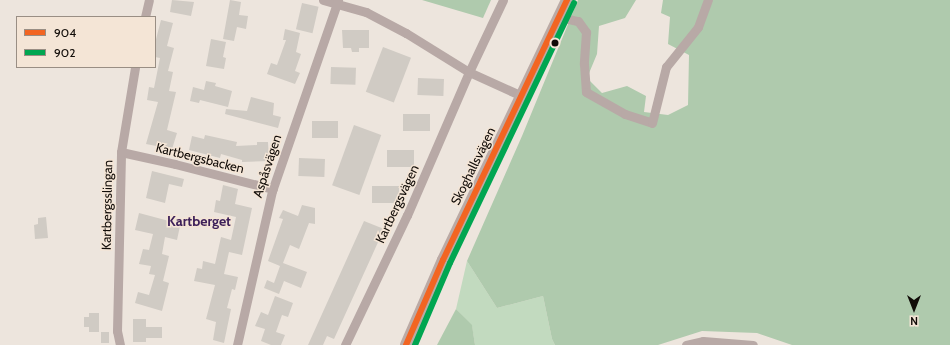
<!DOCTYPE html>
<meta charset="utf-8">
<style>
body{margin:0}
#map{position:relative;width:950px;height:345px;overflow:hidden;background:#ede5dd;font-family:Cabin,sans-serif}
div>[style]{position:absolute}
.green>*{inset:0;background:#c2dabf}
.forest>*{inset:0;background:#afcaad}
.building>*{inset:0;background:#d0cbc4;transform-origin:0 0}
.minor>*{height:9px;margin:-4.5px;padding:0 4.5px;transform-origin:4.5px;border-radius:4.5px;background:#b8a9a6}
.major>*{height:12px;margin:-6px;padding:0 6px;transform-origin:6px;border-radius:6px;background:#bbaaa5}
.bus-1>*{height:6px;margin:-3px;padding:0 3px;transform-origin:3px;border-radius:3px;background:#f26522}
.bus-2>*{height:6px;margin:-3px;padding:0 3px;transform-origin:3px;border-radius:3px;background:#00a651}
.dots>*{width:11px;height:11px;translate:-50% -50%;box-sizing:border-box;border:2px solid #f4e5d6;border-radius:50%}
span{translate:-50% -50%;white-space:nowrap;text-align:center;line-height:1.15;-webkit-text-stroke:3px #f4e5d6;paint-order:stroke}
.street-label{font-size:13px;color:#110c08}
.neighbourhood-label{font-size:14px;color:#3d2059;font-weight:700}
.legend{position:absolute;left:16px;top:16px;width:140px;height:52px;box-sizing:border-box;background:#f4e5d6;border:1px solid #998e84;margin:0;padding:5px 7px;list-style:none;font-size:12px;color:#110c08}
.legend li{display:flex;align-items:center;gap:8px;height:20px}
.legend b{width:20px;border:1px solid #998e84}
.north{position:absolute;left:894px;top:289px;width:40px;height:40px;-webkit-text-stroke:3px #f4e5d6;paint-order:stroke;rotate:180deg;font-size:11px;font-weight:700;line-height:16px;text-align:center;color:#110c08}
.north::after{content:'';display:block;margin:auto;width:14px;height:18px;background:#110c08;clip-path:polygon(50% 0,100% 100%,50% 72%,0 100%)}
</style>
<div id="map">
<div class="green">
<i style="clip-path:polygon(467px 261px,497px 308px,543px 296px,552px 339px,555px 345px,475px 345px,472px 326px,456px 309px)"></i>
</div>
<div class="forest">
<i style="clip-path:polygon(422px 0,491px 0,483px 18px)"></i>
<i style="clip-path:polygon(578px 0,636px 0,625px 18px,599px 26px,597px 54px,587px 78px,602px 93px,627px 86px,646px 96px,644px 112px,668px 115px,688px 105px,689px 55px,668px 44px,670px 17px,661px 13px,663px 0,950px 0,950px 345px,792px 345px,757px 333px,702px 331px,658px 345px,555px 345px,552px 339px,543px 296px,497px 308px,467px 261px,522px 136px)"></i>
<i style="clip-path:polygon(456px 309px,472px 325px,475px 345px,437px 345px)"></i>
</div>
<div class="building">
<i style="clip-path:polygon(172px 0,194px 2px,191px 16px,170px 12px)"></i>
<i style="clip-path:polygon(230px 0,241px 2px,239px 15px,248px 16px,246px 29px,237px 27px,234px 41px,223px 39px)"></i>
<i style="left:302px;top:3px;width:17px;height:27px;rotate:13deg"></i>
<i style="clip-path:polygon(161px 20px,173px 23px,167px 46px,174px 48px,168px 71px,173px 72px,169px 91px,176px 92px,167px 130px,177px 133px,172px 149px,146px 144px,158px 102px,147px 100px,149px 87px,154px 88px,160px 58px,155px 57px,155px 43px)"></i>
<i style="clip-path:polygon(285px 29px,300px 33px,296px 52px,301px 54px,295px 71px,300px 73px,295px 84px,267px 74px,271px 63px,277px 65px,286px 40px,283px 40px)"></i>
<i style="clip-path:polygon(342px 30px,369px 30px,369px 48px,359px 48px,359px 52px,352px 52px,351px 48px,343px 48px)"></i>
<i style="clip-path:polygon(211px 39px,226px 42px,223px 57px,226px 58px,224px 69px,206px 66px)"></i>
<i style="left:383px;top:47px;width:30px;height:48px;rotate:21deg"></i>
<i style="left:331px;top:67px;width:25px;height:17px;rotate:2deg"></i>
<i style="left:418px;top:78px;width:26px;height:17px;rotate:2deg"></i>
<i style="clip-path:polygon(206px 81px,216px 83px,215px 86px,232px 91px,228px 107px,200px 100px,199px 103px,190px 101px,193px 87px,204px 90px)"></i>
<i style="clip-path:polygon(251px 97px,274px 103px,273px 115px,281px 117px,278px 128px,225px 114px,226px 109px,247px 111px)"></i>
<i style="left:430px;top:114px;width:17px;height:27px;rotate:90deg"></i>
<i style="left:312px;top:121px;width:26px;height:17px"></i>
<i style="left:354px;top:125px;width:29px;height:64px;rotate:20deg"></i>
<i style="clip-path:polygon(205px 135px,237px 142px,236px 146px,257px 145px,257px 142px,268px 142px,269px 161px,242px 162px,242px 160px,221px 154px,220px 158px,189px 150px,192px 136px,204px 139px)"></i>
<i style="left:387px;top:150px;width:27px;height:17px"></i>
<i style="left:299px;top:158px;width:26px;height:18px;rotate:2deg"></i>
<i style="clip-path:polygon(152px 171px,184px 179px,182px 187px,169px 184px,165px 203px,146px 198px)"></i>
<i style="clip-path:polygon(223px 185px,238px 189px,235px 204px,252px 208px,242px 255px,229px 252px,224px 274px,238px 277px,235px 290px,232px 289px,227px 308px,231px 309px,224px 343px,213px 340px,216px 322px,206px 319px,215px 285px,194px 281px,197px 268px,202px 269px,203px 261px,215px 264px,221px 237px,231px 240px,236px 217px,214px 212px,216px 200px,220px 201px)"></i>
<i style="left:372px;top:186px;width:27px;height:17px"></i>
<i style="clip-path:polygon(302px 205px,315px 208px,315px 224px,309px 223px,299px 249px,290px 245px,283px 263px,307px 272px,301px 288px,284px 281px,279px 294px,264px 288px,267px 280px,274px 283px,280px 266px,268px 261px,283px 219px,279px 218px,283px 210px,298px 216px)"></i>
<i style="clip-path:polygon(139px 213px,169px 221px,169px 224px,180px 226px,177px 240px,165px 237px,162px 254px,169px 256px,163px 281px,169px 283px,162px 311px,135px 303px,138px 292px,149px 295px,155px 275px,149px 274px,151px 266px,139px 264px,143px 249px,149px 250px,153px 234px,135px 230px)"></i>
<i style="clip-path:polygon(46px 217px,48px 238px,35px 239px,34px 225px,38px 224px,38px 218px)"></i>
<i style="clip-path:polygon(364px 221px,384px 229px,370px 260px,334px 339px,327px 336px,323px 345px,308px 345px)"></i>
<i style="clip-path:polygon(275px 296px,293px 303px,288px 317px,282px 315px,276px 332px,285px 335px,281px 345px,271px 345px,261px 341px,265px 329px,255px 326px,261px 312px,268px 315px)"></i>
<i style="clip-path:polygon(89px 313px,99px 313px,99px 332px,89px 332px,89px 327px,84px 327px,84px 317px,89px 317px)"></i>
<i style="clip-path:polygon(133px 319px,146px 319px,146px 327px,162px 327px,162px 338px,146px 338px,146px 342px,133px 342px)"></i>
<i style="left:101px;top:332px;width:8px;height:11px"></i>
</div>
<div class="minor">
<i style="left:323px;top:0;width:45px;rotate:15.6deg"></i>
<i style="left:366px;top:12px;width:45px;rotate:27.7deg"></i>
<i style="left:406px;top:33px;width:74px;rotate:31.8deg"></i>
<i style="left:469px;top:72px;width:156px;rotate:113.4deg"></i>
<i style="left:407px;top:215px;width:144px;rotate:115.5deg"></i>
<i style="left:503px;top:0;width:80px;rotate:115.3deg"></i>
<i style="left:469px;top:72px;width:58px;rotate:24.4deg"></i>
<i style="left:145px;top:17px;width:17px;rotate:-77deg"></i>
<i style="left:560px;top:17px;width:18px;rotate:13deg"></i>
<i style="left:578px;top:21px;width:14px;rotate:54deg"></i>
<i style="left:586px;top:32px;width:32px;rotate:94deg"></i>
<i style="left:584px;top:64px;width:28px;rotate:86deg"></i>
<i style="left:586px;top:92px;width:45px;rotate:29.4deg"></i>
<i style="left:625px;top:114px;width:28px;rotate:18deg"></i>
<i style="left:652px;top:123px;width:58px;rotate:-76deg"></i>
<i style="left:666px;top:67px;width:51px;rotate:-51.3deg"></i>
<i style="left:698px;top:27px;width:29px;rotate:-70deg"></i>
<i style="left:121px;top:152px;width:55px;rotate:12.5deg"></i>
<i style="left:175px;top:164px;width:101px;rotate:14.3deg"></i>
<i style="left:120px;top:345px;width:14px;rotate:-102deg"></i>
<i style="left:117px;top:331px;width:179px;rotate:-88.7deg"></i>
<i style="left:121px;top:152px;width:86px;rotate:-80.6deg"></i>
<i style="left:237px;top:345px;width:158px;rotate:-77.2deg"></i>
<i style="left:272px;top:191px;width:202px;rotate:-70.9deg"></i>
<i style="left:686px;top:345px;width:17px;rotate:-13deg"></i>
<i style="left:703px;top:341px;width:50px;rotate:4.6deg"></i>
</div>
<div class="major">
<i style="left:406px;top:345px;width:93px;rotate:-66.5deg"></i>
<i style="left:443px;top:260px;width:288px;rotate:-64.5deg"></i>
</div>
<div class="bus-1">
<i style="left:406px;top:345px;width:93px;rotate:-66.5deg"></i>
<i style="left:443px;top:260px;width:288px;rotate:-64.5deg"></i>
</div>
<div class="bus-2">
<i style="left:415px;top:345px;width:89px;rotate:-66.9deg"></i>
<i style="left:450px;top:263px;width:288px;rotate:-64.5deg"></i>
</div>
<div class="dots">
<i style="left:555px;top:43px;background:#110c08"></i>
</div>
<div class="street-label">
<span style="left:200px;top:158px;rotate:14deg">Kartbergsbacken</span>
<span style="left:267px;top:166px;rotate:-72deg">Aspåsvägen</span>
<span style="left:473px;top:166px;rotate:-64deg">Skoghallsvägen</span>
<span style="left:397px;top:204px;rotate:-65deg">Kartbergsvägen</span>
<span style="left:107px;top:205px;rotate:-89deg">Kartbergsslingan</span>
</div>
<div class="neighbourhood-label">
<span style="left:199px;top:221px">Kartberget</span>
</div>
<ul class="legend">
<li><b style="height:5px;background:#f26522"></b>904</li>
<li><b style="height:5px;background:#00a651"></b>902</li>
</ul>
<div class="north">N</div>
</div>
